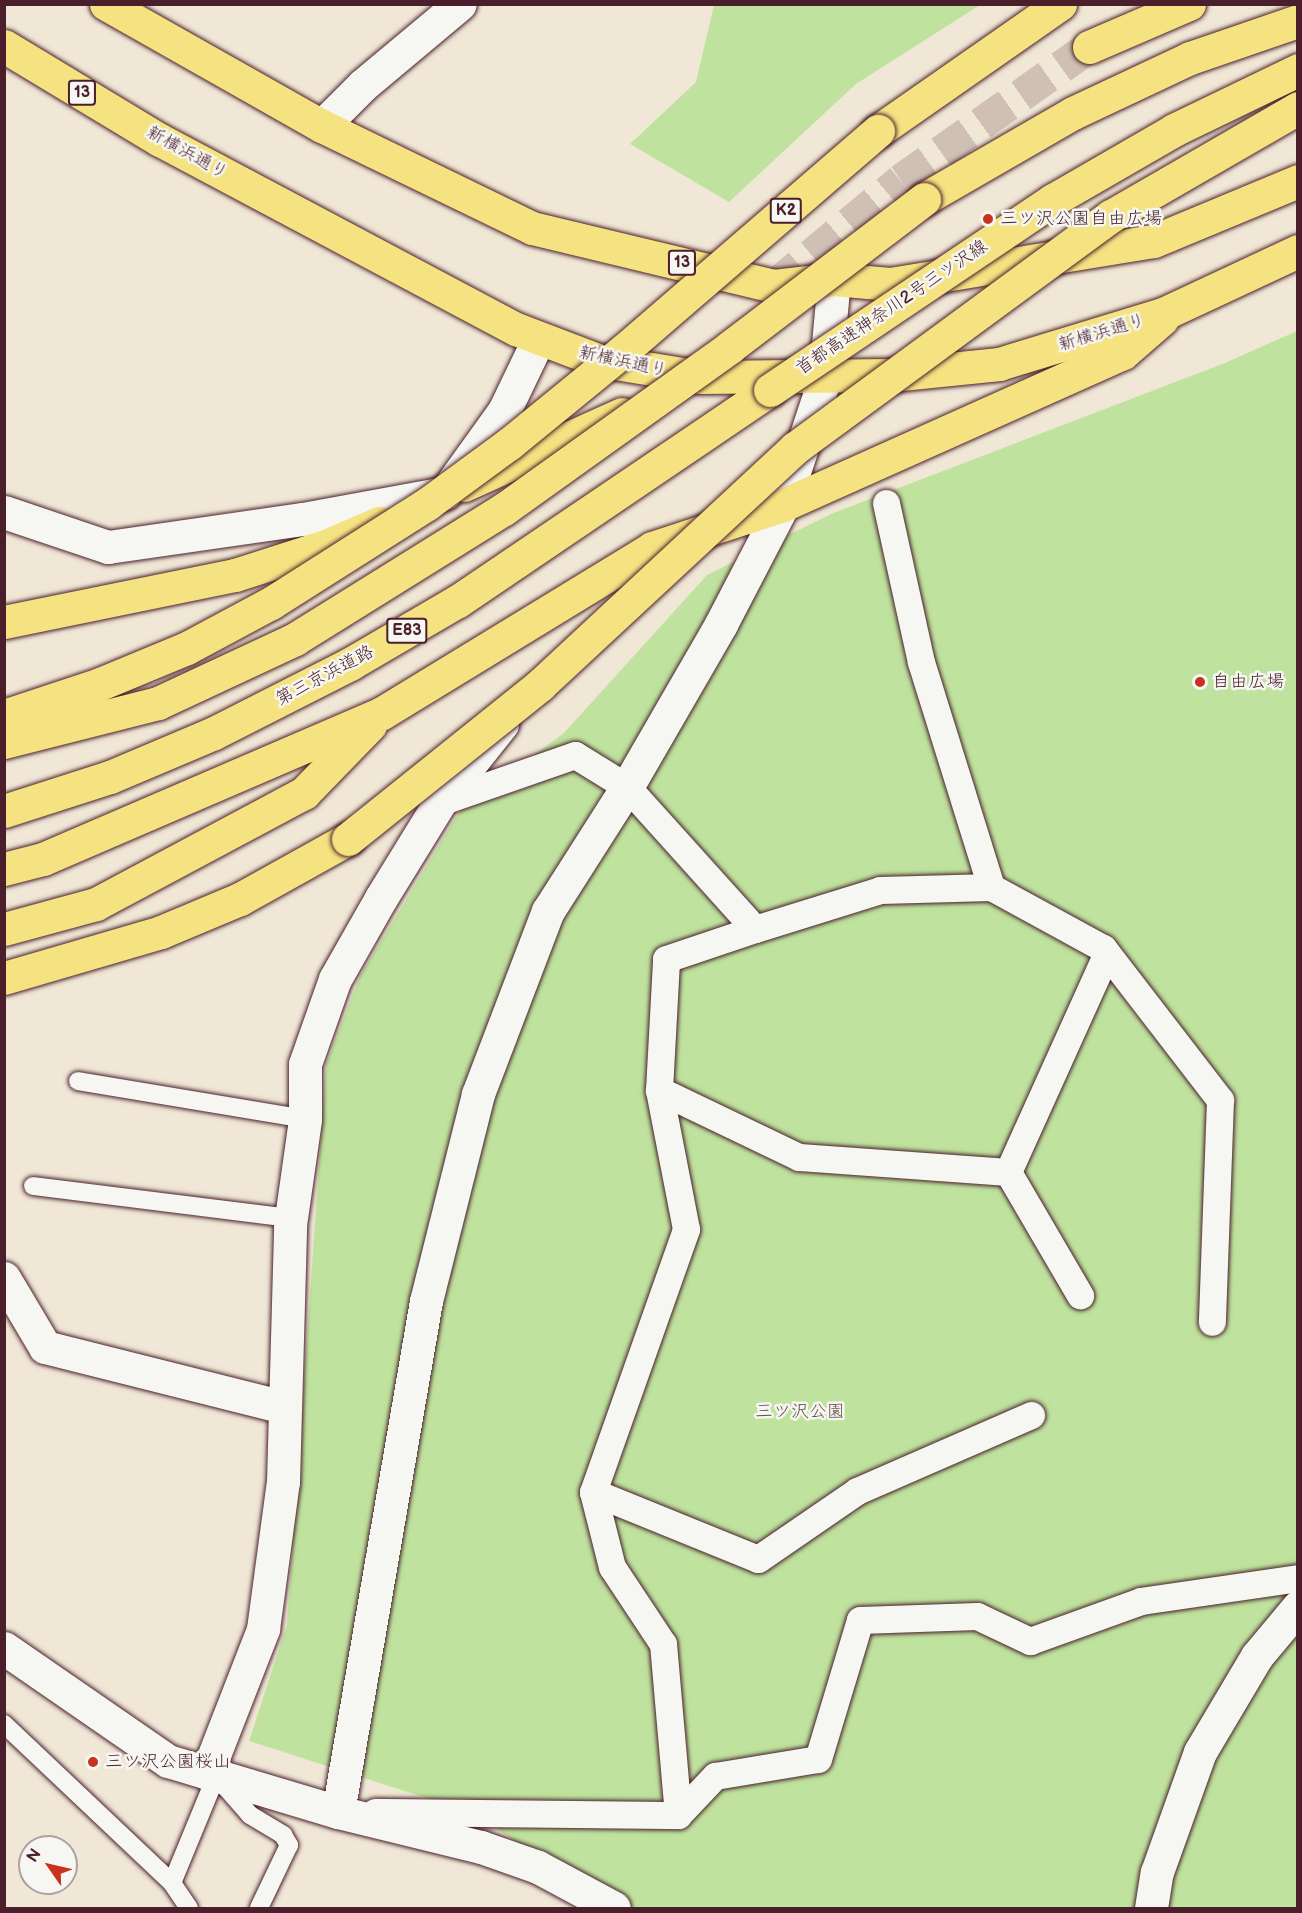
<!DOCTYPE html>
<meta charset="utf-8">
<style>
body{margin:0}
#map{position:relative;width:1302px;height:1913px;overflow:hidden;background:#f0e7d6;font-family:"Balsamiq Sans","Klee One",sans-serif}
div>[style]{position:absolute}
.green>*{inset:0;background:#bfe39e}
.motorway-tunnel>*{height:33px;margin-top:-16.5px;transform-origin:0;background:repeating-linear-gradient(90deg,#cfbfb4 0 33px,transparent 0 49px)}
.roads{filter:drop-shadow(0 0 2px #4a1f2b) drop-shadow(0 0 2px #4a1f2b)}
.service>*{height:18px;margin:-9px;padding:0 9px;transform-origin:9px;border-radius:9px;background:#f6f6f2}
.pedestrian>*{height:27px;margin:-13.5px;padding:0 13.5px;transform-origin:13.5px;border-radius:13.5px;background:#f6f6f2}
.minor>*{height:33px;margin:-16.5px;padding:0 16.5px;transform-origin:16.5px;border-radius:16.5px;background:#f6f6f2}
.tertiary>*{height:33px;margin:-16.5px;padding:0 16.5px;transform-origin:16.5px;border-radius:16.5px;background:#f6f6f2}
.primary>*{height:33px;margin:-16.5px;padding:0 16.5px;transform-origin:16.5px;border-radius:16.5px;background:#f5e382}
.motorway>*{height:33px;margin:-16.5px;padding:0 16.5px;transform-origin:16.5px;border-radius:16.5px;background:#f5e382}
.bridges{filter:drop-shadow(0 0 2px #4a1f2b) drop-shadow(0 0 2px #4a1f2b)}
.motorway-bridge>*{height:33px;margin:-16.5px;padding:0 16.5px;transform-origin:16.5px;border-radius:16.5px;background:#f5e382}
.dots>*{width:16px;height:16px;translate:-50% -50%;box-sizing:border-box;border:3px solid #f6f6f2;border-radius:50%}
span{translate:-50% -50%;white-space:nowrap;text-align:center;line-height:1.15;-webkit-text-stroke:5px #f6f6f2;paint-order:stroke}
.shield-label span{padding:2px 4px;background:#f6f6f2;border:2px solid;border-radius:4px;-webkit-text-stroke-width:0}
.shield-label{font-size:16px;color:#4a1f2b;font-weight:700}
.street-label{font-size:18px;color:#4a1f2b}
.poi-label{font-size:18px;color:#4a1f2b}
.left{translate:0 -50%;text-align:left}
.park-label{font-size:18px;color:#675048}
.frame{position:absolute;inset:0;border:6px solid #4a1f2b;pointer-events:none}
.north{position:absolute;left:18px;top:1835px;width:60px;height:60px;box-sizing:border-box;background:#f6f6f2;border:2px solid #b1a0a2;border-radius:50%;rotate:304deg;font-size:16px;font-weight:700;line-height:24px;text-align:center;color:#4a1f2b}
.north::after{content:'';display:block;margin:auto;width:21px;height:27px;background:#c8321e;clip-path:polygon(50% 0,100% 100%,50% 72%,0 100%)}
</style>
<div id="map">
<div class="green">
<i style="clip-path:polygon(714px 5px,714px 4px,980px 5px,856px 84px,729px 202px,630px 144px,696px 82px)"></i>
<i style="clip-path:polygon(1297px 331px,1297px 1908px,615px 1908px,473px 1813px,249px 1741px,287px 1625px,326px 1065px,360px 976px,461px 809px,564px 733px,707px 575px,831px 514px,1225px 363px)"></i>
</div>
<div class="motorway-tunnel">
<i style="left:774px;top:286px;width:165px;rotate:-39.8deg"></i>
<i style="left:901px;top:180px;width:230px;rotate:-35.3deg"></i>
</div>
<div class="roads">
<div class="service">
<i style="left:78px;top:1081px;width:230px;rotate:9.5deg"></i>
<i style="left:33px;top:1186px;width:260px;rotate:7.1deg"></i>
<i style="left:4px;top:1724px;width:231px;rotate:43.4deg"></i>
<i style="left:172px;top:1883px;width:30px;rotate:56deg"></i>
<i style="left:172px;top:1883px;width:116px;rotate:-67.6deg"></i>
<i style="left:216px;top:1776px;width:52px;rotate:48.9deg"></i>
<i style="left:250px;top:1815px;width:39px;rotate:31deg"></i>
<i style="left:283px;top:1835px;width:12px;rotate:59deg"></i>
<i style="left:289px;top:1845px;width:70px;rotate:115.5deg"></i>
</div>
<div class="pedestrian">
<i style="left:886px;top:503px;width:163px;rotate:77.6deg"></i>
<i style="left:921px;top:662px;width:236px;rotate:72.7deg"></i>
<i style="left:755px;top:929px;width:131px;rotate:-17.3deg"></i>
<i style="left:880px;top:890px;width:111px;rotate:-1.5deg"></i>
<i style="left:991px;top:887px;width:128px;rotate:28.6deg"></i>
<i style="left:1103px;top:948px;width:192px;rotate:52.4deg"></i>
<i style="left:1220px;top:1100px;width:222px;rotate:92.1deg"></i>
<i style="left:659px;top:1090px;width:155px;rotate:25.6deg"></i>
<i style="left:799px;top:1157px;width:210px;rotate:4.1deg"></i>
<i style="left:1008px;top:1172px;width:143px;rotate:59.7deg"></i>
<i style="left:1008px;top:1172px;width:240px;rotate:-65.7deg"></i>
<i style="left:593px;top:1492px;width:178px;rotate:22.1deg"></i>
<i style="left:758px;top:1559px;width:120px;rotate:-34.5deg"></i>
<i style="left:857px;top:1491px;width:190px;rotate:-23.6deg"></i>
<i style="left:375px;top:1812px;width:303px;rotate:0.6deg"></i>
<i style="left:678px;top:1815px;width:172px;rotate:-95deg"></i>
<i style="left:663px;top:1644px;width:92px;rotate:-123.5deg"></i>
<i style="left:612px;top:1567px;width:77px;rotate:-104.2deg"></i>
<i style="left:593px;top:1492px;width:279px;rotate:-70.5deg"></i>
<i style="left:686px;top:1229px;width:142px;rotate:-101deg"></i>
<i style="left:659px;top:1090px;width:131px;rotate:-86.9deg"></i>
<i style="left:666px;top:959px;width:94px;rotate:-18.6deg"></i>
<i style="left:755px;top:929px;width:191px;rotate:-132deg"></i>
<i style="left:627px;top:787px;width:61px;rotate:-148.4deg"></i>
<i style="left:575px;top:755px;width:143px;rotate:160.8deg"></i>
<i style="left:678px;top:1815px;width:54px;rotate:-46.5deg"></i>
<i style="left:715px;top:1776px;width:104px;rotate:-9.4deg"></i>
<i style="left:818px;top:1759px;width:145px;rotate:-73.2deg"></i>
<i style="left:860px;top:1620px;width:117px;rotate:-2deg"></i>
<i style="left:977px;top:1616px;width:59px;rotate:25.3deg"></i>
<i style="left:1030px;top:1641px;width:118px;rotate:-19.8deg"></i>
<i style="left:1141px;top:1601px;width:159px;rotate:-8.3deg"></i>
</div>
<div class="minor">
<i style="left:322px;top:126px;width:58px;rotate:-45deg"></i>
<i style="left:363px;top:85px;width:126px;rotate:-39.9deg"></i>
<i style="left:4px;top:512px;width:110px;rotate:18.6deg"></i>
<i style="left:108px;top:547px;width:197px;rotate:-8.2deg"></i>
<i style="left:303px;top:519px;width:144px;rotate:-10.4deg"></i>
<i style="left:445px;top:493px;width:101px;rotate:-54.3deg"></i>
<i style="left:504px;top:411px;width:79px;rotate:-64.4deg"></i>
<i style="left:4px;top:1278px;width:80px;rotate:59.3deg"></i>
<i style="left:45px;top:1347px;width:246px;rotate:14.1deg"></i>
<i style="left:207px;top:1773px;width:155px;rotate:-68.7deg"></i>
<i style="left:263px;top:1629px;width:148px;rotate:-82.3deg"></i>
<i style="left:283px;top:1482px;width:257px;rotate:-88.4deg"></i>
<i style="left:290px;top:1225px;width:107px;rotate:-81.9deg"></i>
<i style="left:305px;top:1119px;width:55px;rotate:-90deg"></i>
<i style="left:305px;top:1064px;width:90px;rotate:-70.6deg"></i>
<i style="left:335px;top:979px;width:93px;rotate:-60.4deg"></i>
<i style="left:381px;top:898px;width:113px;rotate:-58.4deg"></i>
<i style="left:440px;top:802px;width:100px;rotate:-51.5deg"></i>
<i style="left:338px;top:1812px;width:519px;rotate:-80.23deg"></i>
<i style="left:426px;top:1301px;width:213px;rotate:-75.9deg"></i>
<i style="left:478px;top:1094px;width:196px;rotate:-69.1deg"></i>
<i style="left:548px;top:911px;width:147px;rotate:-57.5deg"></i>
<i style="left:627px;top:787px;width:188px;rotate:-60deg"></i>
<i style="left:721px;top:624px;width:134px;rotate:-62.5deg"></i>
<i style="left:783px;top:505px;width:135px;rotate:-71.8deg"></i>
<i style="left:825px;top:377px;width:98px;rotate:-84.8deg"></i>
<i style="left:1151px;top:1908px;width:36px;rotate:-81deg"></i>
<i style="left:1157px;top:1872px;width:127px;rotate:-70.3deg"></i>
<i style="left:1200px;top:1752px;width:112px;rotate:-59.3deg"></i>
<i style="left:1257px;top:1656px;width:64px;rotate:-50.1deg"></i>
</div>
<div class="tertiary">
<i style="left:4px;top:1648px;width:199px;rotate:34.6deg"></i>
<i style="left:168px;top:1761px;width:177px;rotate:16.7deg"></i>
<i style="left:338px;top:1812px;width:147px;rotate:13.8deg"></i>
<i style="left:481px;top:1847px;width:60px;rotate:19.3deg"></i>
<i style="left:538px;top:1867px;width:86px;rotate:28.3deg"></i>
</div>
<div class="primary">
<i style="left:106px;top:4px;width:248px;rotate:29.5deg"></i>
<i style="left:322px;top:126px;width:233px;rotate:25.9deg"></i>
<i style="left:532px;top:228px;width:249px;rotate:13.5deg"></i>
<i style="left:774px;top:286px;width:60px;rotate:-6.7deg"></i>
<i style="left:834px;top:279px;width:56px;rotate:5.1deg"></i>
<i style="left:890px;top:284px;width:267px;rotate:-9.3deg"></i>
<i style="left:1154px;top:241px;width:156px;rotate:-22.6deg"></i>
<i style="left:4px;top:46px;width:182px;rotate:31.1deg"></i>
<i style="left:160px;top:140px;width:403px;rotate:28deg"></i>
<i style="left:516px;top:329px;width:87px;rotate:20.9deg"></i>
<i style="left:597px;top:360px;width:105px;rotate:9.3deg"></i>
<i style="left:701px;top:377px;width:190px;rotate:-0.6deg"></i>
<i style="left:891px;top:375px;width:109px;rotate:-5.8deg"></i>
<i style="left:999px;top:364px;width:171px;rotate:-17deg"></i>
<i style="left:1163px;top:314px;width:149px;rotate:-25deg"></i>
<i style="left:783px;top:505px;width:372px;rotate:-24.1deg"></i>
<i style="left:1123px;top:353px;width:52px;rotate:-41.1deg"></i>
</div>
<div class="motorway">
<i style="left:1089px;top:47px;width:109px;rotate:-23.3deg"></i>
<i style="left:878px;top:131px;width:222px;rotate:-34.9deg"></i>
<i style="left:924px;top:199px;width:172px;rotate:-30deg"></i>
<i style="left:1073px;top:113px;width:129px;rotate:-25.2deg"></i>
<i style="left:1190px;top:58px;width:114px;rotate:-18.9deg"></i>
<i style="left:464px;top:485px;width:173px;rotate:-24.2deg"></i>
<i style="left:4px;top:622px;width:236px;rotate:-11.5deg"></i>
<i style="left:235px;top:575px;width:96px;rotate:-17.7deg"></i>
<i style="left:326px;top:546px;width:58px;rotate:-23.5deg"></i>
<i style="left:4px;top:811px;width:111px;rotate:-17.8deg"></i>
<i style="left:110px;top:777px;width:113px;rotate:-22.9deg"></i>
<i style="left:214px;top:733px;width:153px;rotate:-26.9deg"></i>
<i style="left:350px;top:664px;width:125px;rotate:-30.3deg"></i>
<i style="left:458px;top:601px;width:377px;rotate:-34.1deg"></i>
<i style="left:4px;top:869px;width:40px;rotate:-14.4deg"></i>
<i style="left:43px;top:859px;width:369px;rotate:-23.3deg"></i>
<i style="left:382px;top:713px;width:316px;rotate:-31.4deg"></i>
<i style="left:652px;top:548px;width:138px;rotate:-18.2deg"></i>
<i style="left:4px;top:929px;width:95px;rotate:-15.2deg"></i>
<i style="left:96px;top:904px;width:236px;rotate:-28.1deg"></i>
<i style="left:304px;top:793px;width:95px;rotate:-45.9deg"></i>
<i style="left:4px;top:978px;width:164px;rotate:-16.3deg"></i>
<i style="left:161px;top:932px;width:86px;rotate:-22.7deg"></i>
<i style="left:240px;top:899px;width:124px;rotate:-29.1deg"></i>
</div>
</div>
<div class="bridges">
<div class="motorway-bridge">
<i style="left:770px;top:390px;width:341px;rotate:-33.9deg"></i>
<i style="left:1053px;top:200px;width:140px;rotate:-30deg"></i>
<i style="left:1174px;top:130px;width:138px;rotate:-25.8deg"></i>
<i style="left:4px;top:716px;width:101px;rotate:-18.4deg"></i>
<i style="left:100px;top:684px;width:94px;rotate:-22.5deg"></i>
<i style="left:187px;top:648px;width:95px;rotate:-28.2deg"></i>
<i style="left:271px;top:603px;width:185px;rotate:-32.4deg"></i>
<i style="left:427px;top:504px;width:103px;rotate:-36.3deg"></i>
<i style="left:510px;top:443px;width:146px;rotate:-39.2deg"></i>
<i style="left:623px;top:351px;width:337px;rotate:-40.8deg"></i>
<i style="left:4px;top:742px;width:159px;rotate:-14.2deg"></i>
<i style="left:158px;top:703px;width:151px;rotate:-25deg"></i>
<i style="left:295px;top:639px;width:246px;rotate:-31.9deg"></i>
<i style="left:504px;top:509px;width:278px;rotate:-35.6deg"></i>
<i style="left:730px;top:347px;width:244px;rotate:-37.3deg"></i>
<i style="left:348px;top:839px;width:246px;rotate:-38.7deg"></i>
<i style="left:540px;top:685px;width:348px;rotate:-42.9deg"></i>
<i style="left:795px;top:448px;width:392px;rotate:-36.3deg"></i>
<i style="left:1111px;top:216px;width:216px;rotate:-30deg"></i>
</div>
</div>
<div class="dots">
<i style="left:988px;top:219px;background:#c8321e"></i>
<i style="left:1200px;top:682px;background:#c8321e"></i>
<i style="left:93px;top:1762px;background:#c8321e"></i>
</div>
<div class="shield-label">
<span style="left:82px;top:93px">13</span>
<span style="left:786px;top:211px">K2</span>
<span style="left:682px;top:263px">13</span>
<span style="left:407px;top:631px">E83</span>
</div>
<div class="street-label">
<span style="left:187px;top:153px;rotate:29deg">新横浜通り</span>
<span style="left:892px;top:308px;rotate:-34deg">首都高速神奈川2号三ツ沢線</span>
<span style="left:1102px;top:333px;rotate:-17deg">新横浜通り</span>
<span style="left:623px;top:362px;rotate:12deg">新横浜通り</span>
<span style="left:325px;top:676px;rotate:-28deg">第三京浜道路</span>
</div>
<div class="poi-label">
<span class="left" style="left:1000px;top:219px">三ツ沢公園自由広場</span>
<span class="left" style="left:1212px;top:682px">自由広場</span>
<span class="left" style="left:105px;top:1762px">三ツ沢公園桜山</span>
</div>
<div class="park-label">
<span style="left:800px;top:1412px">三ツ沢公園</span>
</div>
<div class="frame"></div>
<div class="north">N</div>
</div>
